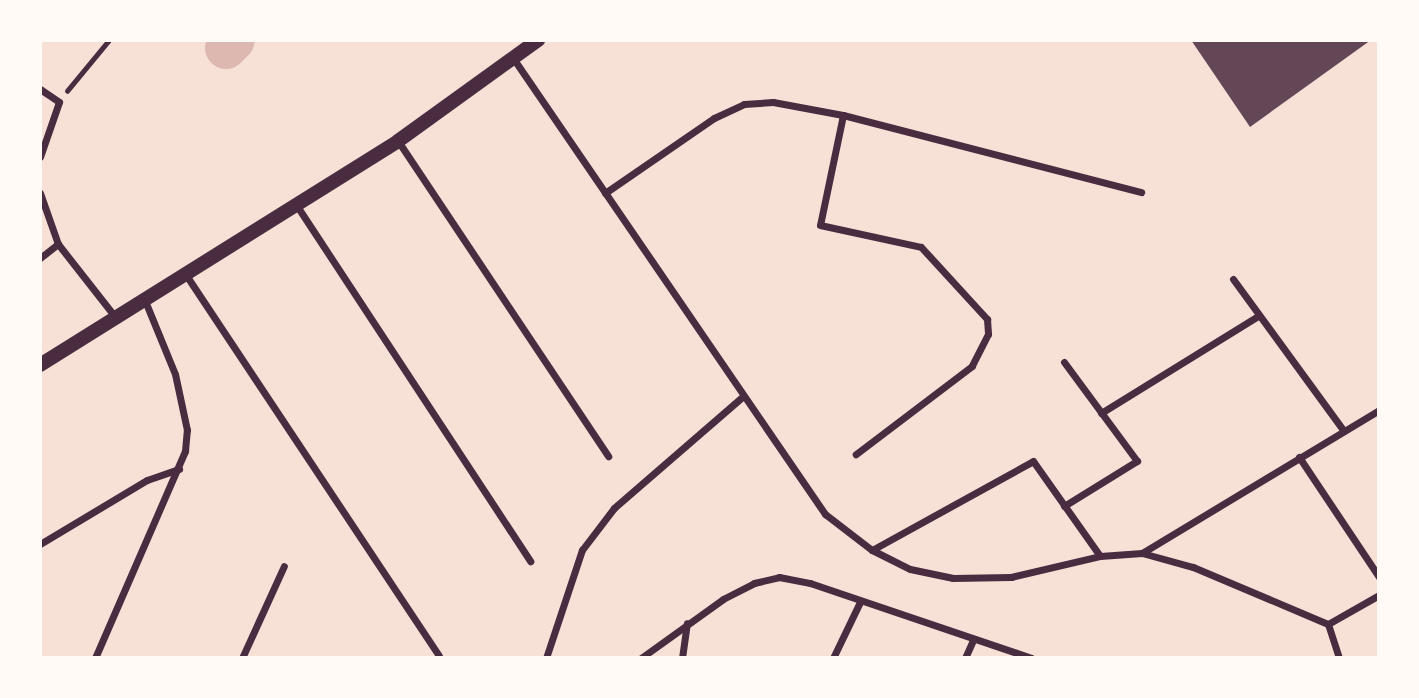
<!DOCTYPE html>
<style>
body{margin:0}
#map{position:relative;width:1419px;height:698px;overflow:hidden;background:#f7e1d7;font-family:"PT Sans",sans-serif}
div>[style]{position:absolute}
.river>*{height:42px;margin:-21px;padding:0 21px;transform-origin:21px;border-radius:21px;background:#dcb8b0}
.building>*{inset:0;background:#644757}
.path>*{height:4.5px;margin:-2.25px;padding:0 2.25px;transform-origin:2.25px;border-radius:2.25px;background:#4a2c40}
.minor>*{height:7px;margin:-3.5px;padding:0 3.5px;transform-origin:3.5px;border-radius:3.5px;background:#4a2c40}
.secondary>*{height:14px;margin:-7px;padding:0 7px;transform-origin:7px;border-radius:7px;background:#4a2c40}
span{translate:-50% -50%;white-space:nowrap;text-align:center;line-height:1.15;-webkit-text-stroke:5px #fffaf5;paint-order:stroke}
.frame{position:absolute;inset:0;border:42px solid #fffaf5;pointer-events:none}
</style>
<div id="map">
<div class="river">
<i style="left:226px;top:48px;width:11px;rotate:-45deg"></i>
</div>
<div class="building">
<i style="clip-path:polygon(1191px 40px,1371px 40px,1250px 127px)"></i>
</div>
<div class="path">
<i style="left:67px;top:91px;width:66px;rotate:-50.5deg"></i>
</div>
<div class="minor">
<i style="left:513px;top:58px;width:553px;rotate:55.62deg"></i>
<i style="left:825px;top:514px;width:59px;rotate:37.5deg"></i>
<i style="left:872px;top:550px;width:42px;rotate:26.6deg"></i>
<i style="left:910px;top:569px;width:44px;rotate:11.8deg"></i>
<i style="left:953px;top:578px;width:58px;rotate:-1deg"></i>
<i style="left:1011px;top:577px;width:91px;rotate:-13.3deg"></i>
<i style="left:1100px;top:556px;width:42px;rotate:-4.1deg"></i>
<i style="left:1142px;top:553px;width:53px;rotate:15.4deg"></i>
<i style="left:1193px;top:567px;width:147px;rotate:22.9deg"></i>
<i style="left:1328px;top:624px;width:36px;rotate:72deg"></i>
<i style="left:40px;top:89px;width:23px;rotate:34deg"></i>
<i style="left:59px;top:102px;width:58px;rotate:109.1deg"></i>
<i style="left:843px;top:115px;width:112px;rotate:101.8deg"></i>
<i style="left:820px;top:225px;width:103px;rotate:12.3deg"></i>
<i style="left:921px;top:247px;width:98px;rotate:47.5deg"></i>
<i style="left:987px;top:319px;width:15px;rotate:86deg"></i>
<i style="left:988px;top:334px;width:36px;rotate:117deg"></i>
<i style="left:972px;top:366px;width:146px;rotate:142.8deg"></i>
<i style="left:398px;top:141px;width:379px;rotate:56.3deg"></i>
<i style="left:40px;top:193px;width:54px;rotate:70.6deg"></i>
<i style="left:58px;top:244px;width:94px;rotate:51.9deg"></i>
<i style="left:605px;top:193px;width:132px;rotate:-34.5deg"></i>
<i style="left:714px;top:118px;width:33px;rotate:-25deg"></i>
<i style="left:744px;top:104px;width:29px;rotate:-4deg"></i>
<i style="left:773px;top:102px;width:71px;rotate:10.5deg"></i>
<i style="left:843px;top:115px;width:308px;rotate:14.5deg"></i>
<i style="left:297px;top:206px;width:425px;rotate:56.7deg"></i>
<i style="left:40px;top:258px;width:23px;rotate:-38deg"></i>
<i style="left:186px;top:275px;width:457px;rotate:56.4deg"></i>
<i style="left:1233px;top:279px;width:188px;rotate:53.9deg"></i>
<i style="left:1101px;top:413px;width:185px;rotate:-31.7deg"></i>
<i style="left:1299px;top:457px;width:144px;rotate:56.3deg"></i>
<i style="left:1064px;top:506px;width:86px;rotate:-31.7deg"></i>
<i style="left:1137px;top:461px;width:123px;rotate:-126.4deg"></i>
<i style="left:40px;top:544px;width:125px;rotate:-30.9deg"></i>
<i style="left:147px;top:480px;width:34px;rotate:-19deg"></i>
<i style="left:872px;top:550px;width:184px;rotate:-28.9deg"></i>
<i style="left:1033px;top:461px;width:116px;rotate:54.8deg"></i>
<i style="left:1142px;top:553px;width:277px;rotate:-31.1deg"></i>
<i style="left:1328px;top:624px;width:59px;rotate:-29.6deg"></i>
<i style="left:95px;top:658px;width:226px;rotate:-66.5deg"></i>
<i style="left:185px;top:451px;width:21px;rotate:-85deg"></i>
<i style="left:187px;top:430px;width:57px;rotate:-102.1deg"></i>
<i style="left:175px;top:374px;width:79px;rotate:-112.3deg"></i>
<i style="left:242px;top:658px;width:101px;rotate:-65.5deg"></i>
<i style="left:546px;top:658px;width:114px;rotate:-71.6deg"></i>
<i style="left:582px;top:550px;width:53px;rotate:-52.7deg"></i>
<i style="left:614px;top:508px;width:168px;rotate:-40.9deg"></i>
<i style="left:641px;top:658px;width:101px;rotate:-35.7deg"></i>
<i style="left:723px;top:599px;width:35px;rotate:-27deg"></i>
<i style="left:754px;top:583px;width:26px;rotate:-13deg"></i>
<i style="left:779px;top:577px;width:32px;rotate:11deg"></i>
<i style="left:810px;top:583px;width:234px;rotate:18.7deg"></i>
<i style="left:682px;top:658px;width:35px;rotate:-82deg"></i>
<i style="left:833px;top:658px;width:62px;rotate:-64.3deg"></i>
<i style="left:965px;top:658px;width:20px;rotate:-66deg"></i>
</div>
<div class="secondary">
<i style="left:40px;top:365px;width:422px;rotate:-32deg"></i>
<i style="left:398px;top:141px;width:173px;rotate:-35.8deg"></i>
</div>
<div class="frame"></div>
</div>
